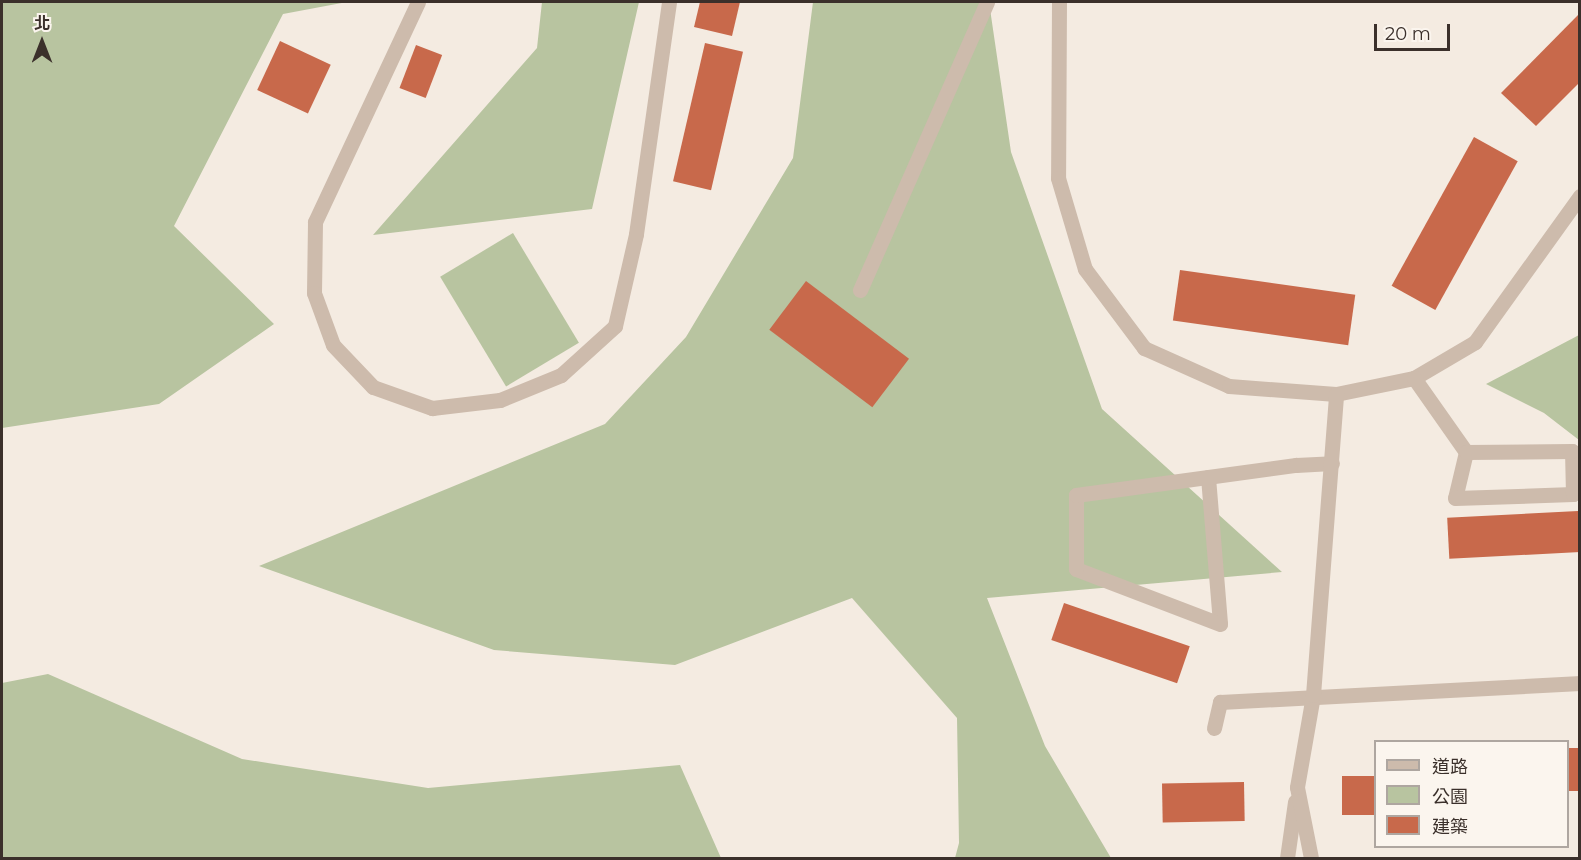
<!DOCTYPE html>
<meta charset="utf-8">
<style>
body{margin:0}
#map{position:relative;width:1581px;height:860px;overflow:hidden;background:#f4ebe1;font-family:Montserrat,"Noto Sans TC",sans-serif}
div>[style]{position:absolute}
.green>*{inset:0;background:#b8c4a0;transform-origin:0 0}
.building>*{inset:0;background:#c8694b;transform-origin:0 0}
.minor>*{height:15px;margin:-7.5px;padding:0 7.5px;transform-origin:7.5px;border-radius:7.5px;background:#cdbbac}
span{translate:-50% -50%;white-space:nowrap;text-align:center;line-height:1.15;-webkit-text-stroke:6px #fbf5ee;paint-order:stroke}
.frame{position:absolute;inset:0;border:3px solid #3b302b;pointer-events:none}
.legend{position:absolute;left:1374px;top:740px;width:195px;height:108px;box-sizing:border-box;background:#fbf5ee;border:2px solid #aea6a0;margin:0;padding:8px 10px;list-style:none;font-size:18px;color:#3b302b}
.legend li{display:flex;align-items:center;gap:12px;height:30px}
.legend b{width:30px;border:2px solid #aea6a0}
.north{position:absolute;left:12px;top:12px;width:60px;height:60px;-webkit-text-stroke:4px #fbf5ee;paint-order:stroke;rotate:0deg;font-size:16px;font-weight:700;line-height:24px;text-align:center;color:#3b302b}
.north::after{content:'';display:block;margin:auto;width:21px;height:27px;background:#3b302b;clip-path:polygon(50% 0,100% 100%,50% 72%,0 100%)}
.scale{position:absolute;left:1374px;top:24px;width:76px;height:27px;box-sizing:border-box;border:3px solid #3b302b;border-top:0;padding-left:8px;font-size:18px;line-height:21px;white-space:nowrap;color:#3b302b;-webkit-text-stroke:4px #fbf5ee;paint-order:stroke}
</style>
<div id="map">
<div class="green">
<i style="clip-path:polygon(2px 2px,347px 2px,283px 14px,174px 226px,274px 324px,159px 404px,2px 428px)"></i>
<i style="clip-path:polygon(542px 2px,639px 2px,592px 209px,373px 235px,537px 48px)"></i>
<i style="clip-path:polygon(813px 2px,989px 2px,1011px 152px,1102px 409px,1282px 572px,987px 598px,1045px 746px,1111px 858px,955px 858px,959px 843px,957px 718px,852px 598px,675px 665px,494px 650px,259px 566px,605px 424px,686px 337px,793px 158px)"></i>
<i style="left:513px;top:233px;width:128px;height:85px;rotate:59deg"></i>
<i style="clip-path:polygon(1579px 335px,1579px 440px,1544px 413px,1486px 384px)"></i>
<i style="clip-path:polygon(48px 674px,242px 759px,428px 788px,680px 765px,721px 858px,2px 858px,2px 683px)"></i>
</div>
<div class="building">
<i style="clip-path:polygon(700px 2px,740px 2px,732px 36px,694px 27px)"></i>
<i style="clip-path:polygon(1580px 13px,1580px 82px,1536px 126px,1501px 93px)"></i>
<i style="left:280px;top:41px;width:56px;height:54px;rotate:25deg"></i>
<i style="left:705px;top:43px;width:39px;height:142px;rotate:13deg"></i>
<i style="left:416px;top:45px;width:28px;height:46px;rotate:21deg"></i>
<i style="left:1474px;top:137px;width:50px;height:170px;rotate:29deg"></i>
<i style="left:1180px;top:270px;width:177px;height:51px;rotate:8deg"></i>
<i style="left:806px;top:281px;width:129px;height:61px;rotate:37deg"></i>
<i style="left:1578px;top:511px;width:41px;height:131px;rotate:87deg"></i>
<i style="left:1064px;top:603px;width:133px;height:39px;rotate:19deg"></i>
<i style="left:1580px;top:748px;width:43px;height:12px;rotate:90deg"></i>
<i style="left:1342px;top:776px;width:34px;height:39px"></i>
<i style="left:1244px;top:782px;width:39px;height:82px;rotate:89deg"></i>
</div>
<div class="minor">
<i style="left:418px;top:2px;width:243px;rotate:115.1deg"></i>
<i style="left:315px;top:222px;width:71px;rotate:90.8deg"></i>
<i style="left:314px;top:293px;width:55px;rotate:69.9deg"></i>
<i style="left:333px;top:345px;width:58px;rotate:46.4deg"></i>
<i style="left:373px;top:387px;width:63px;rotate:19.6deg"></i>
<i style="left:432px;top:408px;width:68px;rotate:-6.7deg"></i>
<i style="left:500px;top:400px;width:66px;rotate:-22.3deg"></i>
<i style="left:561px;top:375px;width:73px;rotate:-42.2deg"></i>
<i style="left:615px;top:326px;width:94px;rotate:-77.1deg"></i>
<i style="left:636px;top:234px;width:234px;rotate:-81.9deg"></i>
<i style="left:1059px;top:2px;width:176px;rotate:90.3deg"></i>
<i style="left:1058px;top:178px;width:95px;rotate:73.5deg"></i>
<i style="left:1085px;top:269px;width:99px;rotate:53.2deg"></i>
<i style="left:1144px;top:348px;width:93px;rotate:24.1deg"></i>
<i style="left:1229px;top:386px;width:107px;rotate:4.3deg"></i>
<i style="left:1336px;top:394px;width:80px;rotate:-11.6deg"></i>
<i style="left:1414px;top:378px;width:71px;rotate:-30.5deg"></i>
<i style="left:1475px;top:342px;width:180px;rotate:-54.3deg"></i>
<i style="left:860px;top:290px;width:315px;rotate:-66.2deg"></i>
<i style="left:1414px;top:378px;width:90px;rotate:54.9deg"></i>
<i style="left:1466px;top:452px;width:47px;rotate:103.4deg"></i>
<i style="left:1455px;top:498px;width:118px;rotate:-1.9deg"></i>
<i style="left:1573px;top:494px;width:43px;rotate:-91.3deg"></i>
<i style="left:1572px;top:451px;width:106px;rotate:179.5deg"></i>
<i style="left:1208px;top:477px;width:147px;rotate:85.3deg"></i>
<i style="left:1220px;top:624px;width:154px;rotate:-159.1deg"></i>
<i style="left:1076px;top:569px;width:74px;rotate:-90deg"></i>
<i style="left:1076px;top:495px;width:222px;rotate:-7.8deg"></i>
<i style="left:1296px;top:465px;width:36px;rotate:-3deg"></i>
<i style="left:1214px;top:728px;width:27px;rotate:-77deg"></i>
<i style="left:1220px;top:702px;width:361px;rotate:-3deg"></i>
<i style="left:1287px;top:858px;width:57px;rotate:-81.9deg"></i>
<i style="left:1311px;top:858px;width:72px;rotate:-101.2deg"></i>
<i style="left:1297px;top:787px;width:93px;rotate:-80.1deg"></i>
<i style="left:1313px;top:695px;width:302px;rotate:-85.6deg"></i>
</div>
<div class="frame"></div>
<ul class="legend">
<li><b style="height:8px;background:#cdbbac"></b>道路</li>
<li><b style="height:16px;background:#b8c4a0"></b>公園</li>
<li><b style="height:16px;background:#c8694b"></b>建築</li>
</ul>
<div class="north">北</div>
<div class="scale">20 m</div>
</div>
